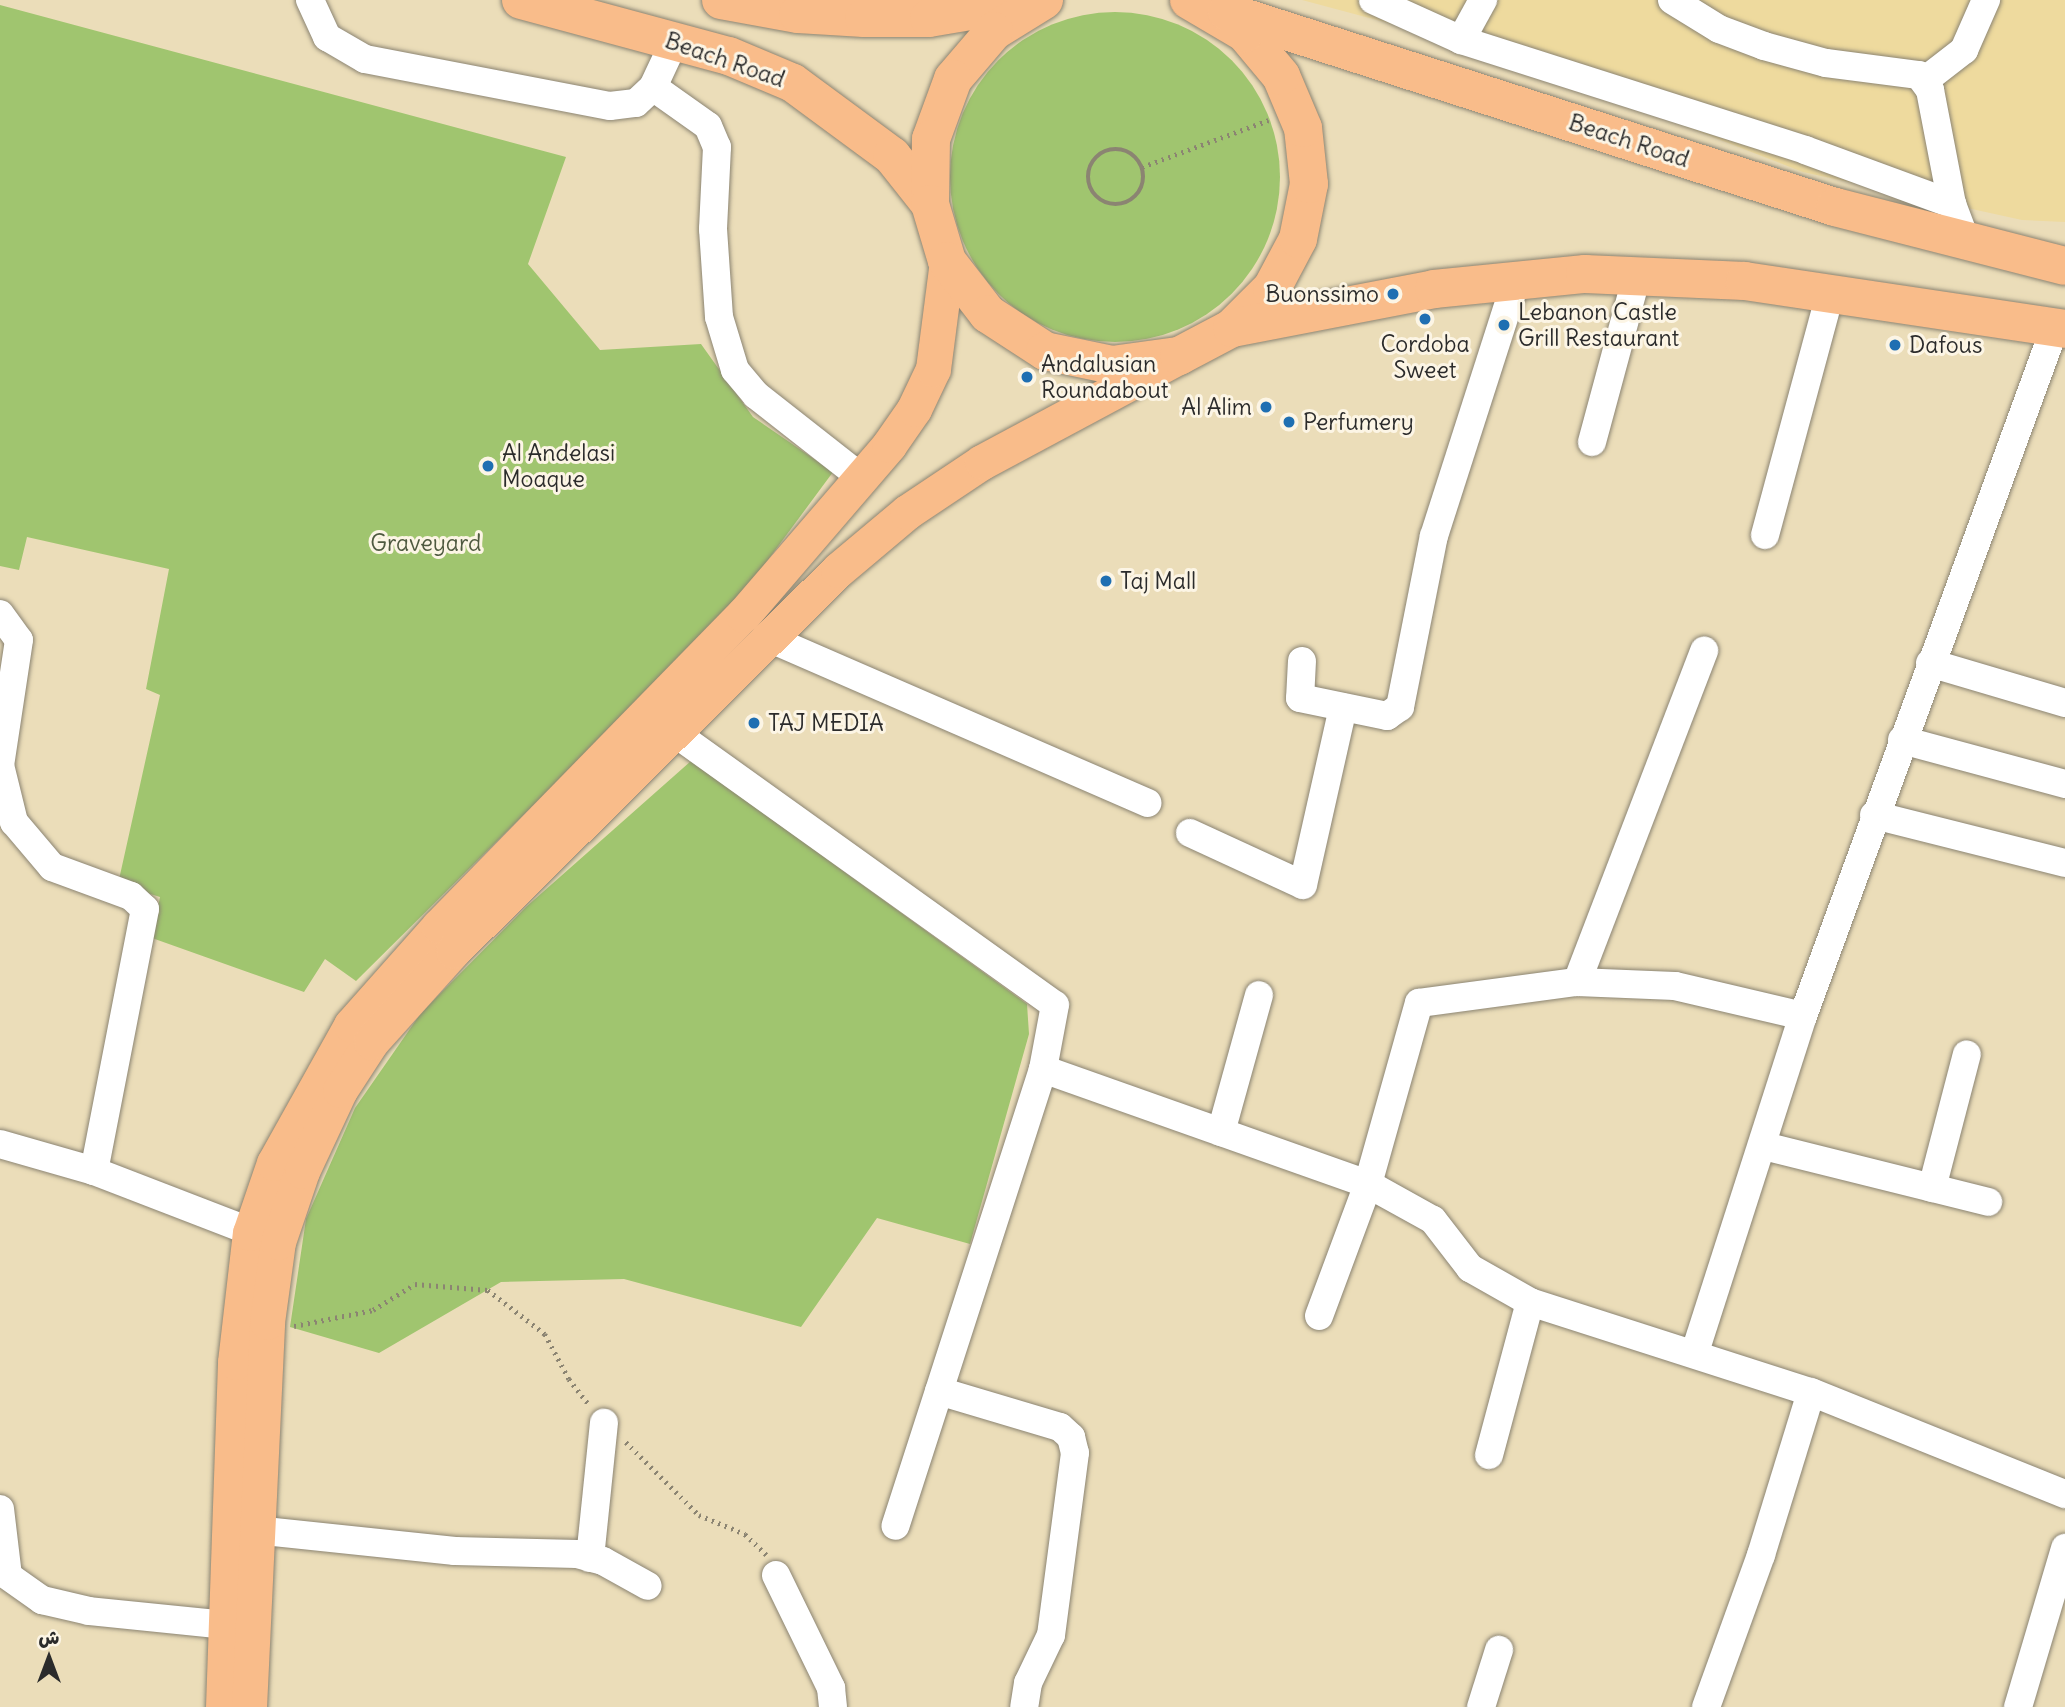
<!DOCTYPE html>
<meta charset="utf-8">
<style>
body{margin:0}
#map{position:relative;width:2065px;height:1707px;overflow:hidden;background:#ebddb9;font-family:Delius,"Playpen Sans Arabic",sans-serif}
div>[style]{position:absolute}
.green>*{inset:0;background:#a0c56f}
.round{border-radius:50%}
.sand>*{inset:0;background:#eeda9e}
.path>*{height:4.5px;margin-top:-2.25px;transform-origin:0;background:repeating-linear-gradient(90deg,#8b8472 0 2px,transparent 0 7px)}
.path>.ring{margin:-2.25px;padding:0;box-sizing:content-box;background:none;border:4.5px solid #8b8472;border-radius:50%}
.roads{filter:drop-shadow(0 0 2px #8b8472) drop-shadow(0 0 2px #8b8472)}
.minor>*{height:28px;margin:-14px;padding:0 14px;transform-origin:14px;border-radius:14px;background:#fff}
.major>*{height:35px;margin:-17.5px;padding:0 17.5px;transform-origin:17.5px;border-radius:17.5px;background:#f9bc8a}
.highway>*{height:38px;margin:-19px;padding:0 19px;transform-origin:19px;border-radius:19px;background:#f9bc8a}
.dots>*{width:19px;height:19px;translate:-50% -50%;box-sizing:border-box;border:4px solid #fcf5e5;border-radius:50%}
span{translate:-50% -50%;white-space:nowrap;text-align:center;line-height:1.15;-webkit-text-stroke:6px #fcf5e5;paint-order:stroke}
.street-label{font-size:23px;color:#2b2b2b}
.poi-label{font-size:23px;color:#2b2b2b}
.right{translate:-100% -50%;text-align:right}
.left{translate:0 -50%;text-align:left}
.park-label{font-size:23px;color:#4e593f}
.north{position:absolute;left:14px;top:1623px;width:70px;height:70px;-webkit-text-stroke:5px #fcf5e5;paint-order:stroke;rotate:0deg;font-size:19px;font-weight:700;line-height:28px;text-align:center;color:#2b2b2b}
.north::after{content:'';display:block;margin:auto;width:24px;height:32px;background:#2b2b2b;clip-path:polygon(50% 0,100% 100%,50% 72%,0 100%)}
</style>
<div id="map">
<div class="green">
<i style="clip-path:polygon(0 5px,566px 157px,528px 264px,600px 350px,701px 344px,753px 417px,833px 472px,734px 606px,356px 981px,325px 959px,304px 992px,152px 938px,160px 897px,118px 884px,160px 695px,146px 689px,169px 569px,27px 537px,19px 570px,0 566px)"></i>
<i class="round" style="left:950px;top:12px;width:330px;height:330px"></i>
<i style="clip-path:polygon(691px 761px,1027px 1004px,1029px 1034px,970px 1244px,877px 1218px,801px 1327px,624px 1279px,501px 1282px,379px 1353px,290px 1327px,306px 1219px,355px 1108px,421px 1013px,526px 907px)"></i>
</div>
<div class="sand">
<i style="clip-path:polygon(1302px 0,2065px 0,2065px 222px,2022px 220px,1803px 172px,1614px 99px,1388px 23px)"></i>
</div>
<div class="path">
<i class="ring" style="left:1088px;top:149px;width:51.5px;height:51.5px"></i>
<i style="left:1142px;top:167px;width:135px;rotate:-20.3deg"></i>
<i style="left:294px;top:1326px;width:81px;rotate:-11.4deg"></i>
<i style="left:373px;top:1310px;width:49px;rotate:-31.8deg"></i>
<i style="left:415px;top:1284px;width:73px;rotate:4.7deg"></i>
<i style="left:488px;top:1290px;width:72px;rotate:37.7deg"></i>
<i style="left:545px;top:1334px;width:51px;rotate:61.9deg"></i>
<i style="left:569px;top:1379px;width:34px;rotate:52deg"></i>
<i style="left:626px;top:1442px;width:103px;rotate:45deg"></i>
<i style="left:699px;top:1515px;width:50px;rotate:22.4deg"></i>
<i style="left:745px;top:1534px;width:30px;rotate:44deg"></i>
</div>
<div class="roads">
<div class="minor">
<i style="left:310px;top:0;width:41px;rotate:65.3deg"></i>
<i style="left:327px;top:37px;width:44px;rotate:30.1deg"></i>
<i style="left:365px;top:59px;width:249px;rotate:10.9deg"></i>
<i style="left:610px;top:106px;width:26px;rotate:-7deg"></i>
<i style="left:636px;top:103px;width:23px;rotate:-43deg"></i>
<i style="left:653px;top:87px;width:52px;rotate:-64.9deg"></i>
<i style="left:1373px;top:0;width:97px;rotate:24.4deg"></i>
<i style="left:1461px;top:40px;width:361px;rotate:17.7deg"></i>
<i style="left:1805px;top:150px;width:157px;rotate:20.2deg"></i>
<i style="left:1952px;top:204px;width:43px;rotate:69.4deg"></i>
<i style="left:1672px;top:0;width:55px;rotate:31.7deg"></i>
<i style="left:1719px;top:29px;width:48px;rotate:20.7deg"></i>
<i style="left:1764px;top:46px;width:64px;rotate:15.3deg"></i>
<i style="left:1826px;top:63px;width:94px;rotate:7.4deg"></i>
<i style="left:1919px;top:75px;width:19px;rotate:54deg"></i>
<i style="left:1930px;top:90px;width:116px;rotate:79.1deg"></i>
<i style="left:1461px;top:40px;width:46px;rotate:-61.2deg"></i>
<i style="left:1924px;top:81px;width:51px;rotate:-37.8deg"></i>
<i style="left:1964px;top:50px;width:55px;rotate:-66.3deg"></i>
<i style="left:653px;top:87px;width:67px;rotate:35.3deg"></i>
<i style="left:708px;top:126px;width:23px;rotate:67deg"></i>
<i style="left:717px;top:147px;width:82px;rotate:92.8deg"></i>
<i style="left:713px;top:229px;width:88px;rotate:86.1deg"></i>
<i style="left:719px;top:317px;width:55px;rotate:73.2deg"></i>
<i style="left:735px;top:370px;width:33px;rotate:50deg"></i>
<i style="left:756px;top:395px;width:135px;rotate:38.1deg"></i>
<i style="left:1592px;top:442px;width:173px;rotate:-74.9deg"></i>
<i style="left:1765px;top:535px;width:250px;rotate:-74.9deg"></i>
<i style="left:0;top:614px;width:32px;rotate:54deg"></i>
<i style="left:19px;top:640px;width:126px;rotate:98.6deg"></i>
<i style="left:0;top:765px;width:59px;rotate:76.2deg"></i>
<i style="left:14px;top:822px;width:59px;rotate:49.8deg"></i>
<i style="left:52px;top:867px;width:84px;rotate:20.2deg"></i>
<i style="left:131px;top:896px;width:19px;rotate:43deg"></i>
<i style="left:145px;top:909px;width:267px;rotate:101deg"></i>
<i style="left:766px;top:637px;width:416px;rotate:23.5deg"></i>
<i style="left:1302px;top:661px;width:37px;rotate:93deg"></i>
<i style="left:1300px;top:698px;width:89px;rotate:11.7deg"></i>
<i style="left:1387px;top:716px;width:16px;rotate:-35deg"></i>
<i style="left:1400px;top:707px;width:174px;rotate:-78.8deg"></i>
<i style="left:1434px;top:536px;width:268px;rotate:-72.2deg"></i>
<i style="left:1930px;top:663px;width:141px;rotate:16.5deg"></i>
<i style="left:675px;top:733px;width:467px;rotate:35.6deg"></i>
<i style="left:1055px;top:1005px;width:65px;rotate:100.6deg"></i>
<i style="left:1043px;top:1069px;width:480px;rotate:107.9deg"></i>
<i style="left:1902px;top:740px;width:169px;rotate:15.1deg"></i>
<i style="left:1874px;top:815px;width:197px;rotate:14.1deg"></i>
<i style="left:1190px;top:833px;width:124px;rotate:24.7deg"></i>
<i style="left:1303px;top:885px;width:182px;rotate:-77.3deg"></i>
<i style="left:1577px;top:982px;width:355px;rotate:-69deg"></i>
<i style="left:1043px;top:1069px;width:345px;rotate:19.5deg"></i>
<i style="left:1368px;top:1184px;width:74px;rotate:29deg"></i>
<i style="left:1433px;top:1220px;width:61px;rotate:52.4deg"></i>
<i style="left:1470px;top:1268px;width:69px;rotate:29.5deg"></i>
<i style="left:1530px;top:1302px;width:295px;rotate:17.8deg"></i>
<i style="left:1811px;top:1392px;width:274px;rotate:21.9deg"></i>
<i style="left:1221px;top:1132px;width:142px;rotate:-74.5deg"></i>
<i style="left:0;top:1144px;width:98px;rotate:16deg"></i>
<i style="left:94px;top:1171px;width:186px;rotate:21.1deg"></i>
<i style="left:1764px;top:1146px;width:231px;rotate:14deg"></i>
<i style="left:1932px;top:1188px;width:138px;rotate:-75.4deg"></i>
<i style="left:1319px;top:1316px;width:141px;rotate:-69.6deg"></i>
<i style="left:1368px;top:1184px;width:188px;rotate:-74.3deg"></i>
<i style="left:1419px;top:1003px;width:159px;rotate:-7.6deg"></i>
<i style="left:1577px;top:982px;width:98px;rotate:2.3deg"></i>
<i style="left:1675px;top:986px;width:131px;rotate:13.2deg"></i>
<i style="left:1695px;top:1352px;width:353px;rotate:-72.2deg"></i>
<i style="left:1803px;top:1016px;width:734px;rotate:-69.91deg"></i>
<i style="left:939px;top:1391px;width:126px;rotate:16.6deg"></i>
<i style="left:1060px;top:1427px;width:15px;rotate:42deg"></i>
<i style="left:1071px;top:1437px;width:16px;rotate:76deg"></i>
<i style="left:1075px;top:1453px;width:184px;rotate:97.5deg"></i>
<i style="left:1051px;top:1635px;width:53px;rotate:115.6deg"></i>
<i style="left:1028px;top:1683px;width:24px;rotate:99deg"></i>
<i style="left:1489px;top:1455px;width:158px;rotate:-75deg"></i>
<i style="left:0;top:1509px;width:67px;rotate:83.2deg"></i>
<i style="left:8px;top:1576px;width:42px;rotate:35.2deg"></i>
<i style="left:42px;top:1600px;width:48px;rotate:13.2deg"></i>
<i style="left:89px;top:1611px;width:139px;rotate:5.8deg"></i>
<i style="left:255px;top:1530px;width:201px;rotate:6deg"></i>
<i style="left:455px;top:1551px;width:122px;rotate:1.4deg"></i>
<i style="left:577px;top:1554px;width:27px;rotate:15deg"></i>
<i style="left:603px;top:1561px;width:51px;rotate:29.1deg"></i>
<i style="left:590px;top:1558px;width:136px;rotate:-84.1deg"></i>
<i style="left:776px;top:1575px;width:126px;rotate:64deg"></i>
<i style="left:831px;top:1688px;width:19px;rotate:84deg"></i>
<i style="left:1481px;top:1707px;width:60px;rotate:-72.5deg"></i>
<i style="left:1706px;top:1707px;width:162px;rotate:-70.1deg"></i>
<i style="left:1761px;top:1555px;width:170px;rotate:-72.9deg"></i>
<i style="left:2018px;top:1707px;width:166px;rotate:-73.5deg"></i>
</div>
<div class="major">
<i style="left:223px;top:1707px;width:345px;rotate:-88deg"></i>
<i style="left:235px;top:1362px;width:130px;rotate:-83.4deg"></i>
<i style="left:250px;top:1233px;width:74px;rotate:-71.1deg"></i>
<i style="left:274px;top:1163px;width:158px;rotate:-60.8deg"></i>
<i style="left:351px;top:1025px;width:132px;rotate:-48.4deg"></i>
<i style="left:439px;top:926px;width:435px;rotate:-45.7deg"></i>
<i style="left:743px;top:615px;width:224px;rotate:-49.3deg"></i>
<i style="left:889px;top:445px;width:44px;rotate:-55.2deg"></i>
<i style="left:914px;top:409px;width:44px;rotate:-64.6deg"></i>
<i style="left:933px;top:369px;width:109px;rotate:-82.6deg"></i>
<i style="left:249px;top:1707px;width:385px;rotate:-87.3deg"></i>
<i style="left:267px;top:1322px;width:81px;rotate:-82.2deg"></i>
<i style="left:278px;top:1242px;width:75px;rotate:-71.3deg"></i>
<i style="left:302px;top:1171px;width:89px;rotate:-64.9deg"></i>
<i style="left:340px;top:1090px;width:57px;rotate:-57.1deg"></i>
<i style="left:371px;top:1042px;width:122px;rotate:-48deg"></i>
<i style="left:453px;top:951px;width:542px;rotate:-44.7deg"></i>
<i style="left:838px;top:570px;width:90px;rotate:-40deg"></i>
<i style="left:907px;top:512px;width:90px;rotate:-33.7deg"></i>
<i style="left:982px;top:462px;width:218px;rotate:-28.2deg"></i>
</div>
<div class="highway">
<i style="left:521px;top:0;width:215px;rotate:15.1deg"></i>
<i style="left:729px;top:56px;width:69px;rotate:22.9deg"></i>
<i style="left:793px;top:83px;width:123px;rotate:36.4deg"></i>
<i style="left:892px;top:156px;width:61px;rotate:51.6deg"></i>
<i style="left:721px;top:0;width:78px;rotate:10.3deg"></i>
<i style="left:798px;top:14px;width:66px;rotate:3.5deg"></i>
<i style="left:864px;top:18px;width:65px"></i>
<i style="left:929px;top:18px;width:100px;rotate:-9.7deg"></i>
<i style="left:1044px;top:0;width:59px;rotate:148.2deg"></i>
<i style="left:994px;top:31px;width:63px;rotate:130.5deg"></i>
<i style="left:953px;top:79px;width:64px;rotate:110.1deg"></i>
<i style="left:931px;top:139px;width:65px;rotate:90.9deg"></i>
<i style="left:930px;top:204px;width:59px;rotate:73.4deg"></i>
<i style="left:947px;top:261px;width:67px;rotate:52.3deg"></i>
<i style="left:988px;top:314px;width:68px;rotate:33deg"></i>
<i style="left:1045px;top:351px;width:68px;rotate:11.8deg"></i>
<i style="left:1112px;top:365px;width:68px;rotate:-7.7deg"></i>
<i style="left:1179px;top:356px;width:60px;rotate:-27.8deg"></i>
<i style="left:1232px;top:328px;width:57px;rotate:-45deg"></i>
<i style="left:1272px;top:288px;width:55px;rotate:-62deg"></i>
<i style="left:1298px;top:239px;width:56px;rotate:-78.7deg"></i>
<i style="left:1309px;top:184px;width:56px;rotate:-96.1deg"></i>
<i style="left:1303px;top:128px;width:56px;rotate:-112.9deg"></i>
<i style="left:1281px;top:76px;width:56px;rotate:-129.9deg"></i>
<i style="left:1245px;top:33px;width:65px;rotate:-149.5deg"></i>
<i style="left:1227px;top:12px;width:639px;rotate:17.78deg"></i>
<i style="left:1835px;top:207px;width:237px;rotate:14.4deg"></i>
<i style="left:1232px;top:328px;width:206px;rotate:-10.9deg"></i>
<i style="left:1434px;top:289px;width:152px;rotate:-5.7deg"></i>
<i style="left:1585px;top:274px;width:160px;rotate:2.5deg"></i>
<i style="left:1745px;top:281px;width:324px;rotate:8.5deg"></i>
</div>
</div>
<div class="dots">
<i style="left:1393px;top:294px;background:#1f6fb2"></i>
<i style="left:1425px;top:319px;background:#1f6fb2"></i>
<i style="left:1504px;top:325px;background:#1f6fb2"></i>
<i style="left:1895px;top:345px;background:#1f6fb2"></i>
<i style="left:1027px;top:377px;background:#1f6fb2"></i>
<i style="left:1266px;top:407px;background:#1f6fb2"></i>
<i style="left:1289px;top:422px;background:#1f6fb2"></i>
<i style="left:488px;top:466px;background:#1f6fb2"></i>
<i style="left:1106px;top:581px;background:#1f6fb2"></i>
<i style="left:754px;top:723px;background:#1f6fb2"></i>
</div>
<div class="street-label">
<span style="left:725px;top:60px;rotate:19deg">Beach Road</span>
<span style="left:1629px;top:141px;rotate:18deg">Beach Road</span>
</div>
<div class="poi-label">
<span class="right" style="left:1379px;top:294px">Buonssimo</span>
<span class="left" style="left:1518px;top:325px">Lebanon Castle<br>Grill Restaurant</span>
<span style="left:1425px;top:357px">Cordoba<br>Sweet</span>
<span class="left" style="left:1909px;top:345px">Dafous</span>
<span class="left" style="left:1041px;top:377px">Andalusian<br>Roundabout</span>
<span class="right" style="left:1252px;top:407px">Al Alim</span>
<span class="left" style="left:1303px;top:422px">Perfumery</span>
<span class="left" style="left:502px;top:466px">Al Andelasi<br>Moaque</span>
<span class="left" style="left:1120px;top:581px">Taj Mall</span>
<span class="left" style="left:768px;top:723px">TAJ MEDIA</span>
</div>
<div class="park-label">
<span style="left:426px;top:543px">Graveyard</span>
</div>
<div class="north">ش</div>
</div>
